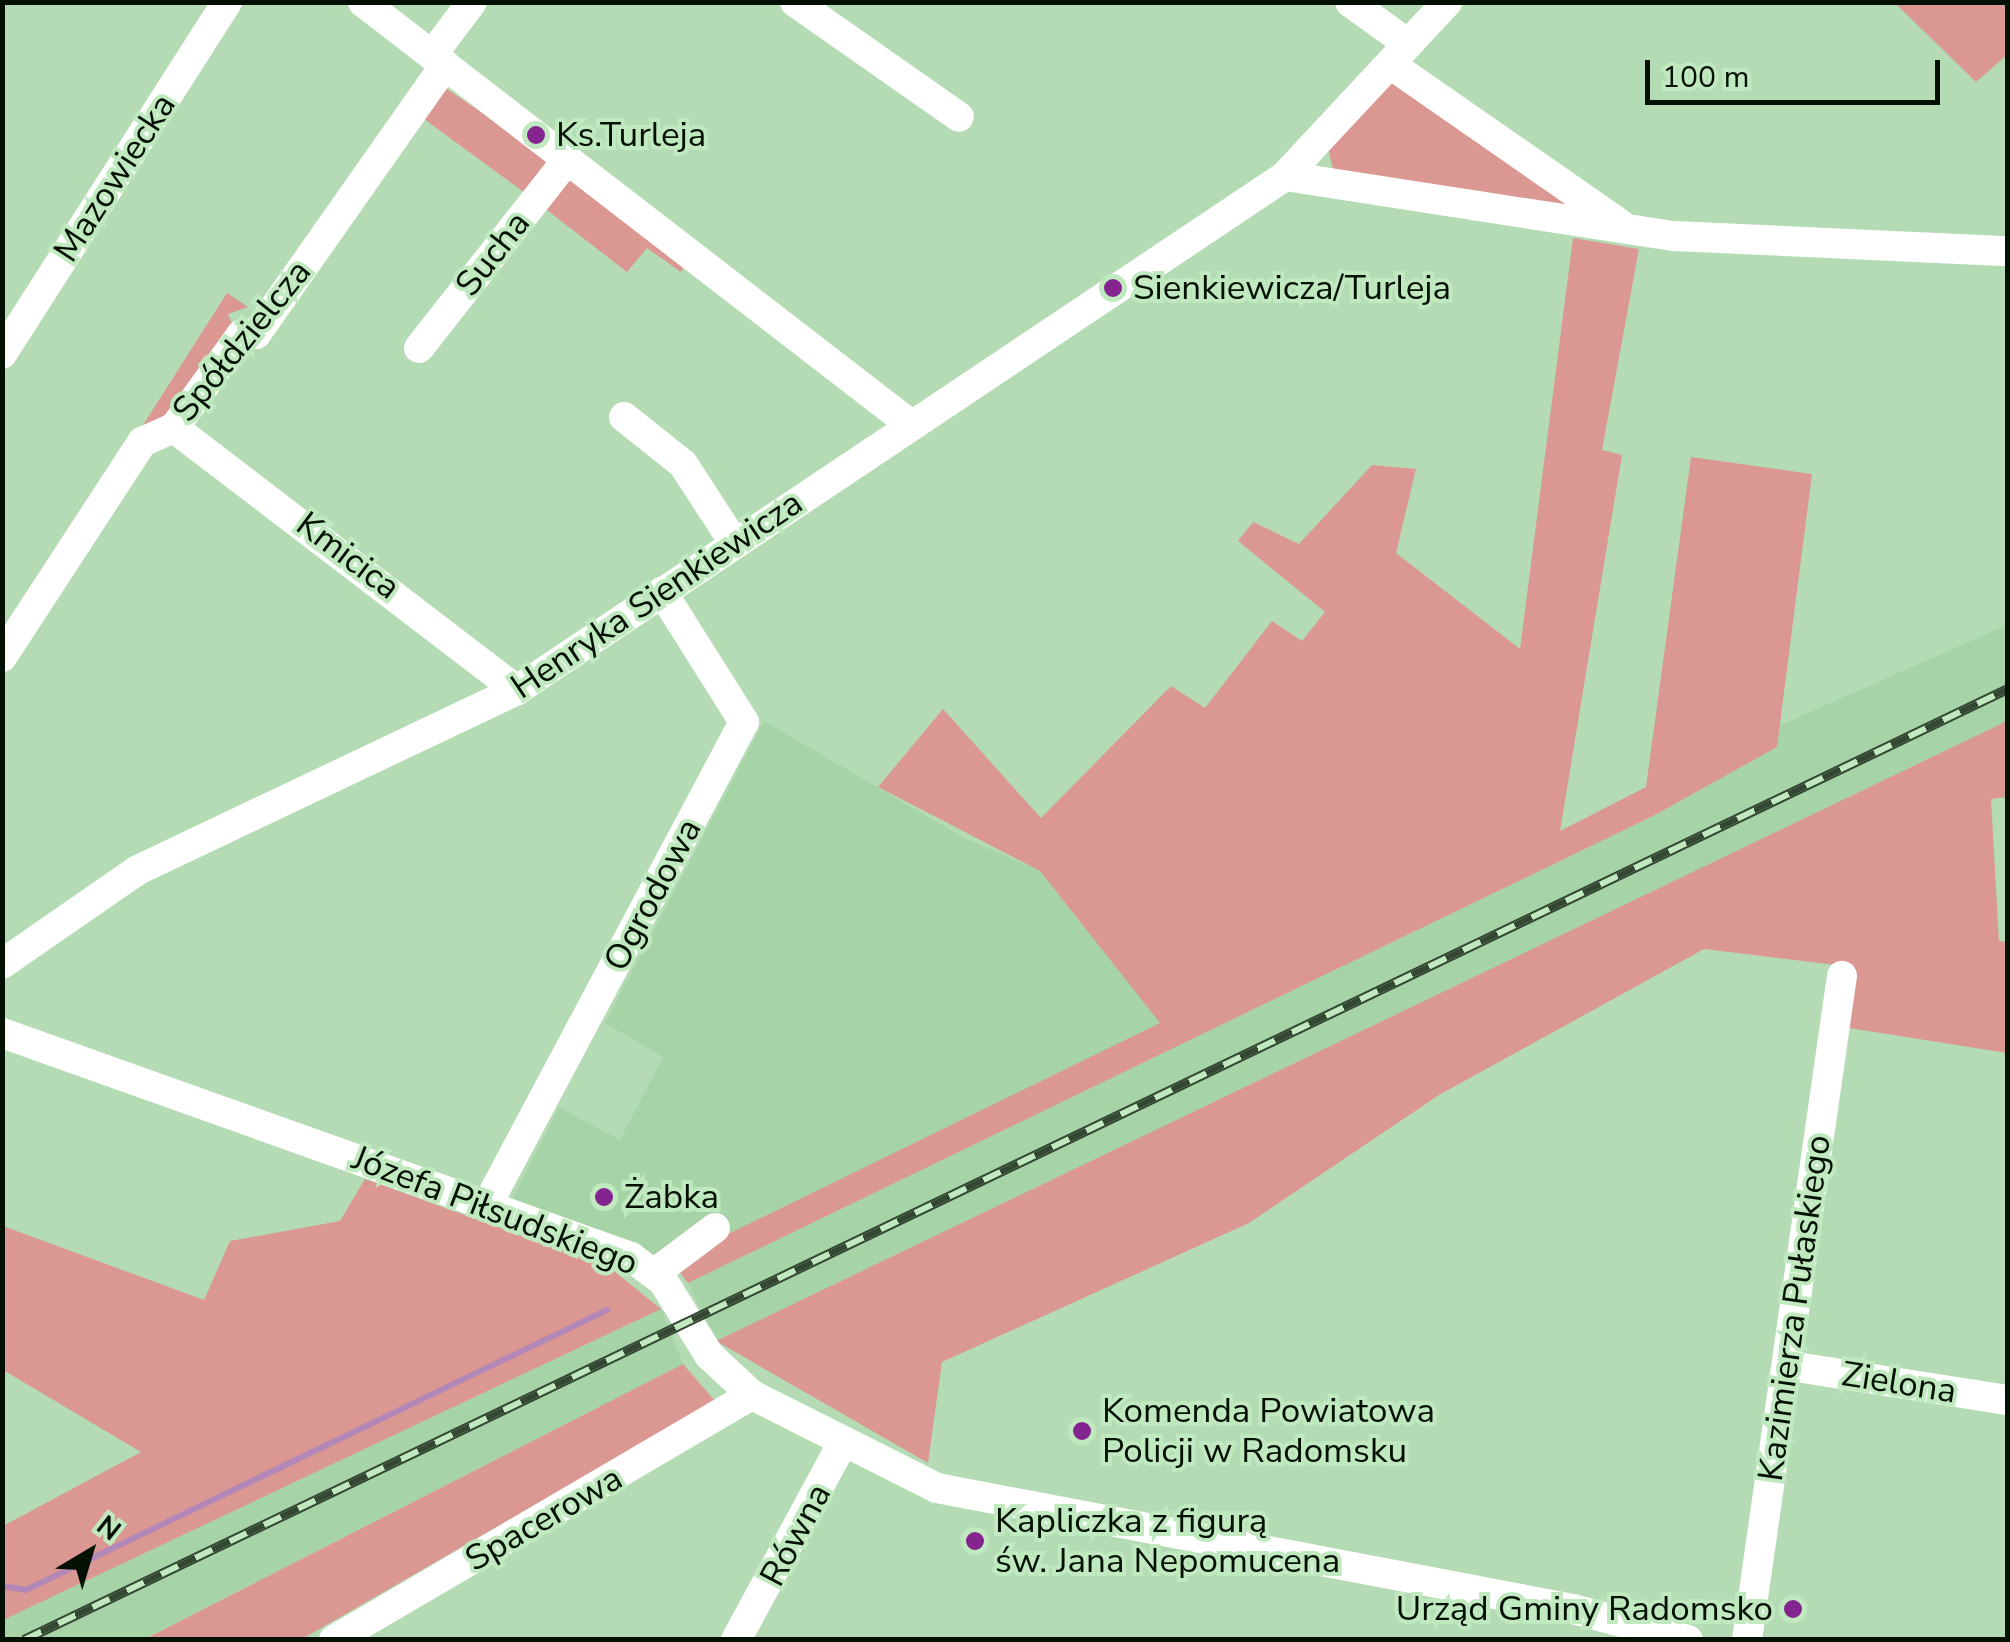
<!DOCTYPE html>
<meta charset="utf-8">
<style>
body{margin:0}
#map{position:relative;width:2010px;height:1642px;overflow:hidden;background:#b4dbb3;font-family:"Nunito Sans",sans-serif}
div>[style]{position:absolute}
.built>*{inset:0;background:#a7d4a6}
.green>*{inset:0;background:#db9893}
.stream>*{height:6px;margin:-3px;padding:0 3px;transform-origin:3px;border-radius:3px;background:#b387b7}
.minor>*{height:30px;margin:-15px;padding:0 15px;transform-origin:15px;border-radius:15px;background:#fff}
.rail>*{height:10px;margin-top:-5px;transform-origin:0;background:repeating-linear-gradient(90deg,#c1e9bf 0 19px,#334733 0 38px);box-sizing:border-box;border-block:2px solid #334733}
.dots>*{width:28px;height:28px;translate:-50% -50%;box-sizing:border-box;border:5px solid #c1e9bf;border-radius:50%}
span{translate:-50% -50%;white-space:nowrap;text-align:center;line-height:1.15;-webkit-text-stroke:8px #c1e9bf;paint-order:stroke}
.poi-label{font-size:35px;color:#041004}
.left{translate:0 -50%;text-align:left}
.right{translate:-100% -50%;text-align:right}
.street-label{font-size:35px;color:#041004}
.frame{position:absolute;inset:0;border:5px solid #041004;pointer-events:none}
.north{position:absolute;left:40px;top:1502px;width:100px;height:100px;-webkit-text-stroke:8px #c1e9bf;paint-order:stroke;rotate:38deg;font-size:28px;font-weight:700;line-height:40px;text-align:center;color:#041004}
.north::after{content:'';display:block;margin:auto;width:35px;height:45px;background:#041004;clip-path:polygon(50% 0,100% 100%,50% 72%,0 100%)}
.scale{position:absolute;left:1645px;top:60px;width:295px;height:45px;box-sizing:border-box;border:5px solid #041004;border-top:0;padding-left:12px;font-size:30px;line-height:35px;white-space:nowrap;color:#041004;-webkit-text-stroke:8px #c1e9bf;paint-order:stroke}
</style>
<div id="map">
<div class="built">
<i style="clip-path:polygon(2007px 625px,2007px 721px,716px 1341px,688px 1283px,1655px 815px,1776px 747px,1774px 728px)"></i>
<i style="clip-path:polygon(764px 721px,964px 838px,1040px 871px,1161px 1023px,676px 1268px,513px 1198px,559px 1107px,620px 1140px,663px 1057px,605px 1023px)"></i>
<i style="clip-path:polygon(661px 1309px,683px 1364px,143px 1639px,3px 1639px,2px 1620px)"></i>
</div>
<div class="green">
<i style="clip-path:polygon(1895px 3px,2007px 3px,2007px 55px,1976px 82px)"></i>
<i style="clip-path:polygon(1392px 80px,1578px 207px,1333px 169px,1328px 148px)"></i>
<i style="clip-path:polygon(444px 87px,549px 158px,548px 171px,525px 193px,420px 116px)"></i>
<i style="clip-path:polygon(571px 179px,685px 265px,681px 272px,647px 248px,627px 272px,543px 207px)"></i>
<i style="clip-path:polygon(1573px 238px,1639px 249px,1602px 450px,1622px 455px,1560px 831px,1646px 787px,1691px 457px,1812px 474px,1777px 747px,1655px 815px,688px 1283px,676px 1268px,728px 1234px,1160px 1023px,1040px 871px,878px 787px,943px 709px,1041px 818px,1171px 686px,1205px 708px,1272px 621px,1302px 641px,1325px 612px,1238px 541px,1253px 522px,1299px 544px,1372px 465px,1416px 469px,1396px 553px,1520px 649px)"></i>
<i style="clip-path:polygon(227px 293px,248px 307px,228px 314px,232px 324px,173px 413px,138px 433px)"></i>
<i style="clip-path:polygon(2007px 721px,2007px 797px,1991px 799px,1999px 941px,2007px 942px,2007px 1053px,1849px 1028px,1853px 967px,1704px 949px,1439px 1095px,1249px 1223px,942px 1362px,928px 1463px,716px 1341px)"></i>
<i style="clip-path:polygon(365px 1179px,609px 1267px,661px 1309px,3px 1620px,3px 1526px,141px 1452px,3px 1370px,3px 1226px,204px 1300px,230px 1241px,340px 1221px)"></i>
<i style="clip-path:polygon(683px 1364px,715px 1401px,302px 1639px,143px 1640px)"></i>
</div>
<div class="stream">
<i style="left:2px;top:1586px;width:24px;rotate:9deg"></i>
<i style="left:26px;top:1590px;width:645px;rotate:-25.73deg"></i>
</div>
<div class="minor">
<i style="left:363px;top:2px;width:691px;rotate:37.65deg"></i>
<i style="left:795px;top:2px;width:200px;rotate:35deg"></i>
<i style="left:1350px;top:2px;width:72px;rotate:35.9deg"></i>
<i style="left:432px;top:55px;width:66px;rotate:-53deg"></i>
<i style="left:1390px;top:64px;width:280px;rotate:34.8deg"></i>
<i style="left:1285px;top:176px;width:394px;rotate:8.8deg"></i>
<i style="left:1674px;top:236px;width:334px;rotate:2.6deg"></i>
<i style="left:419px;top:348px;width:239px;rotate:-51.8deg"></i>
<i style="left:2px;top:354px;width:418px;rotate:-57.4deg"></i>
<i style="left:624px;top:417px;width:75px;rotate:38.5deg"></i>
<i style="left:683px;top:464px;width:95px;rotate:57deg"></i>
<i style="left:174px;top:428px;width:432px;rotate:37.4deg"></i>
<i style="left:2px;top:657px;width:257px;rotate:-56.9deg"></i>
<i style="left:142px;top:442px;width:35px;rotate:-24deg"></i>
<i style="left:174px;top:428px;width:115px;rotate:-54.2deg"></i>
<i style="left:241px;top:335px;width:15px;rotate:-4deg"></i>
<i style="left:256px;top:334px;width:329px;rotate:-54.9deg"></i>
<i style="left:2px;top:964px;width:165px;rotate:-34.7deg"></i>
<i style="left:138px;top:870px;width:420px;rotate:-25.4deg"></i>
<i style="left:517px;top:690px;width:924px;rotate:-33.79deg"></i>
<i style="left:1285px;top:176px;width:238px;rotate:-47deg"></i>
<i style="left:2px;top:1033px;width:668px;rotate:19.6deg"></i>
<i style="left:631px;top:1257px;width:40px;rotate:37deg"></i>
<i style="left:663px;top:1281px;width:87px;rotate:58.1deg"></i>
<i style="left:709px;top:1355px;width:59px;rotate:42.9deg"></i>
<i style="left:752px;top:1395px;width:207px;rotate:26.7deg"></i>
<i style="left:937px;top:1488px;width:647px;rotate:10.77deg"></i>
<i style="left:1573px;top:1609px;width:119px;rotate:15.1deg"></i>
<i style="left:487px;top:1205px;width:547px;rotate:-61.98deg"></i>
<i style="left:744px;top:722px;width:154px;rotate:-122.2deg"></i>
<i style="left:655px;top:1273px;width:75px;rotate:-36.9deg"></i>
<i style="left:1790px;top:1366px;width:221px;rotate:8.9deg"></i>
<i style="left:334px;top:1640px;width:485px;rotate:-30.4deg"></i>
<i style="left:736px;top:1640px;width:225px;rotate:-61.6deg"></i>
<i style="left:1747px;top:1640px;width:671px;rotate:-81.86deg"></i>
</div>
<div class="rail">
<i style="left:24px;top:1640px;width:2200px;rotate:-25.61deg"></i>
</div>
<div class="dots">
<i style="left:536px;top:135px;background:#84248e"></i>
<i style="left:1113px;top:288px;background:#84248e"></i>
<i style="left:604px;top:1197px;background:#84248e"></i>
<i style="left:1082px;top:1431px;background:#84248e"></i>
<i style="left:975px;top:1541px;background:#84248e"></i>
<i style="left:1793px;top:1609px;background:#84248e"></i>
</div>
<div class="poi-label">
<span class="left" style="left:556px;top:135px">Ks.Turleja</span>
<span class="left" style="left:1133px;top:288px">Sienkiewicza/Turleja</span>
<span class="left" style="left:624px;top:1197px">Żabka</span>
<span class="left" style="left:1102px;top:1431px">Komenda Powiatowa<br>Policji w Radomsku</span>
<span class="left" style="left:995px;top:1541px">Kapliczka z figurą<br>św. Jana Nepomucena</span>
<span class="right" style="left:1773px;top:1609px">Urząd Gminy Radomsko</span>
</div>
<div class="street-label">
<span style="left:115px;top:178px;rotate:-57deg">Mazowiecka</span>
<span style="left:493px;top:254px;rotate:-52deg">Sucha</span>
<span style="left:242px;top:341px;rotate:-51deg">Spółdzielcza</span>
<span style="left:348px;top:556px;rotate:37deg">Kmicica</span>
<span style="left:657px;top:595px;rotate:-34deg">Henryka Sienkiewicza</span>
<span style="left:653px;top:895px;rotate:-62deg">Ogrodowa</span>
<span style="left:495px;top:1211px;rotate:21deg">Józefa Piłsudskiego</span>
<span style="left:1795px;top:1308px;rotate:-82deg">Kazimierza Pułaskiego</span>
<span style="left:1899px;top:1383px;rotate:9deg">Zielona</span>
<span style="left:544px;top:1519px;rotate:-30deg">Spacerowa</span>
<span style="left:796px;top:1535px;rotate:-62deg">Równa</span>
</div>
<div class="frame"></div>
<div class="north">N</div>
<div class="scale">100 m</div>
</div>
